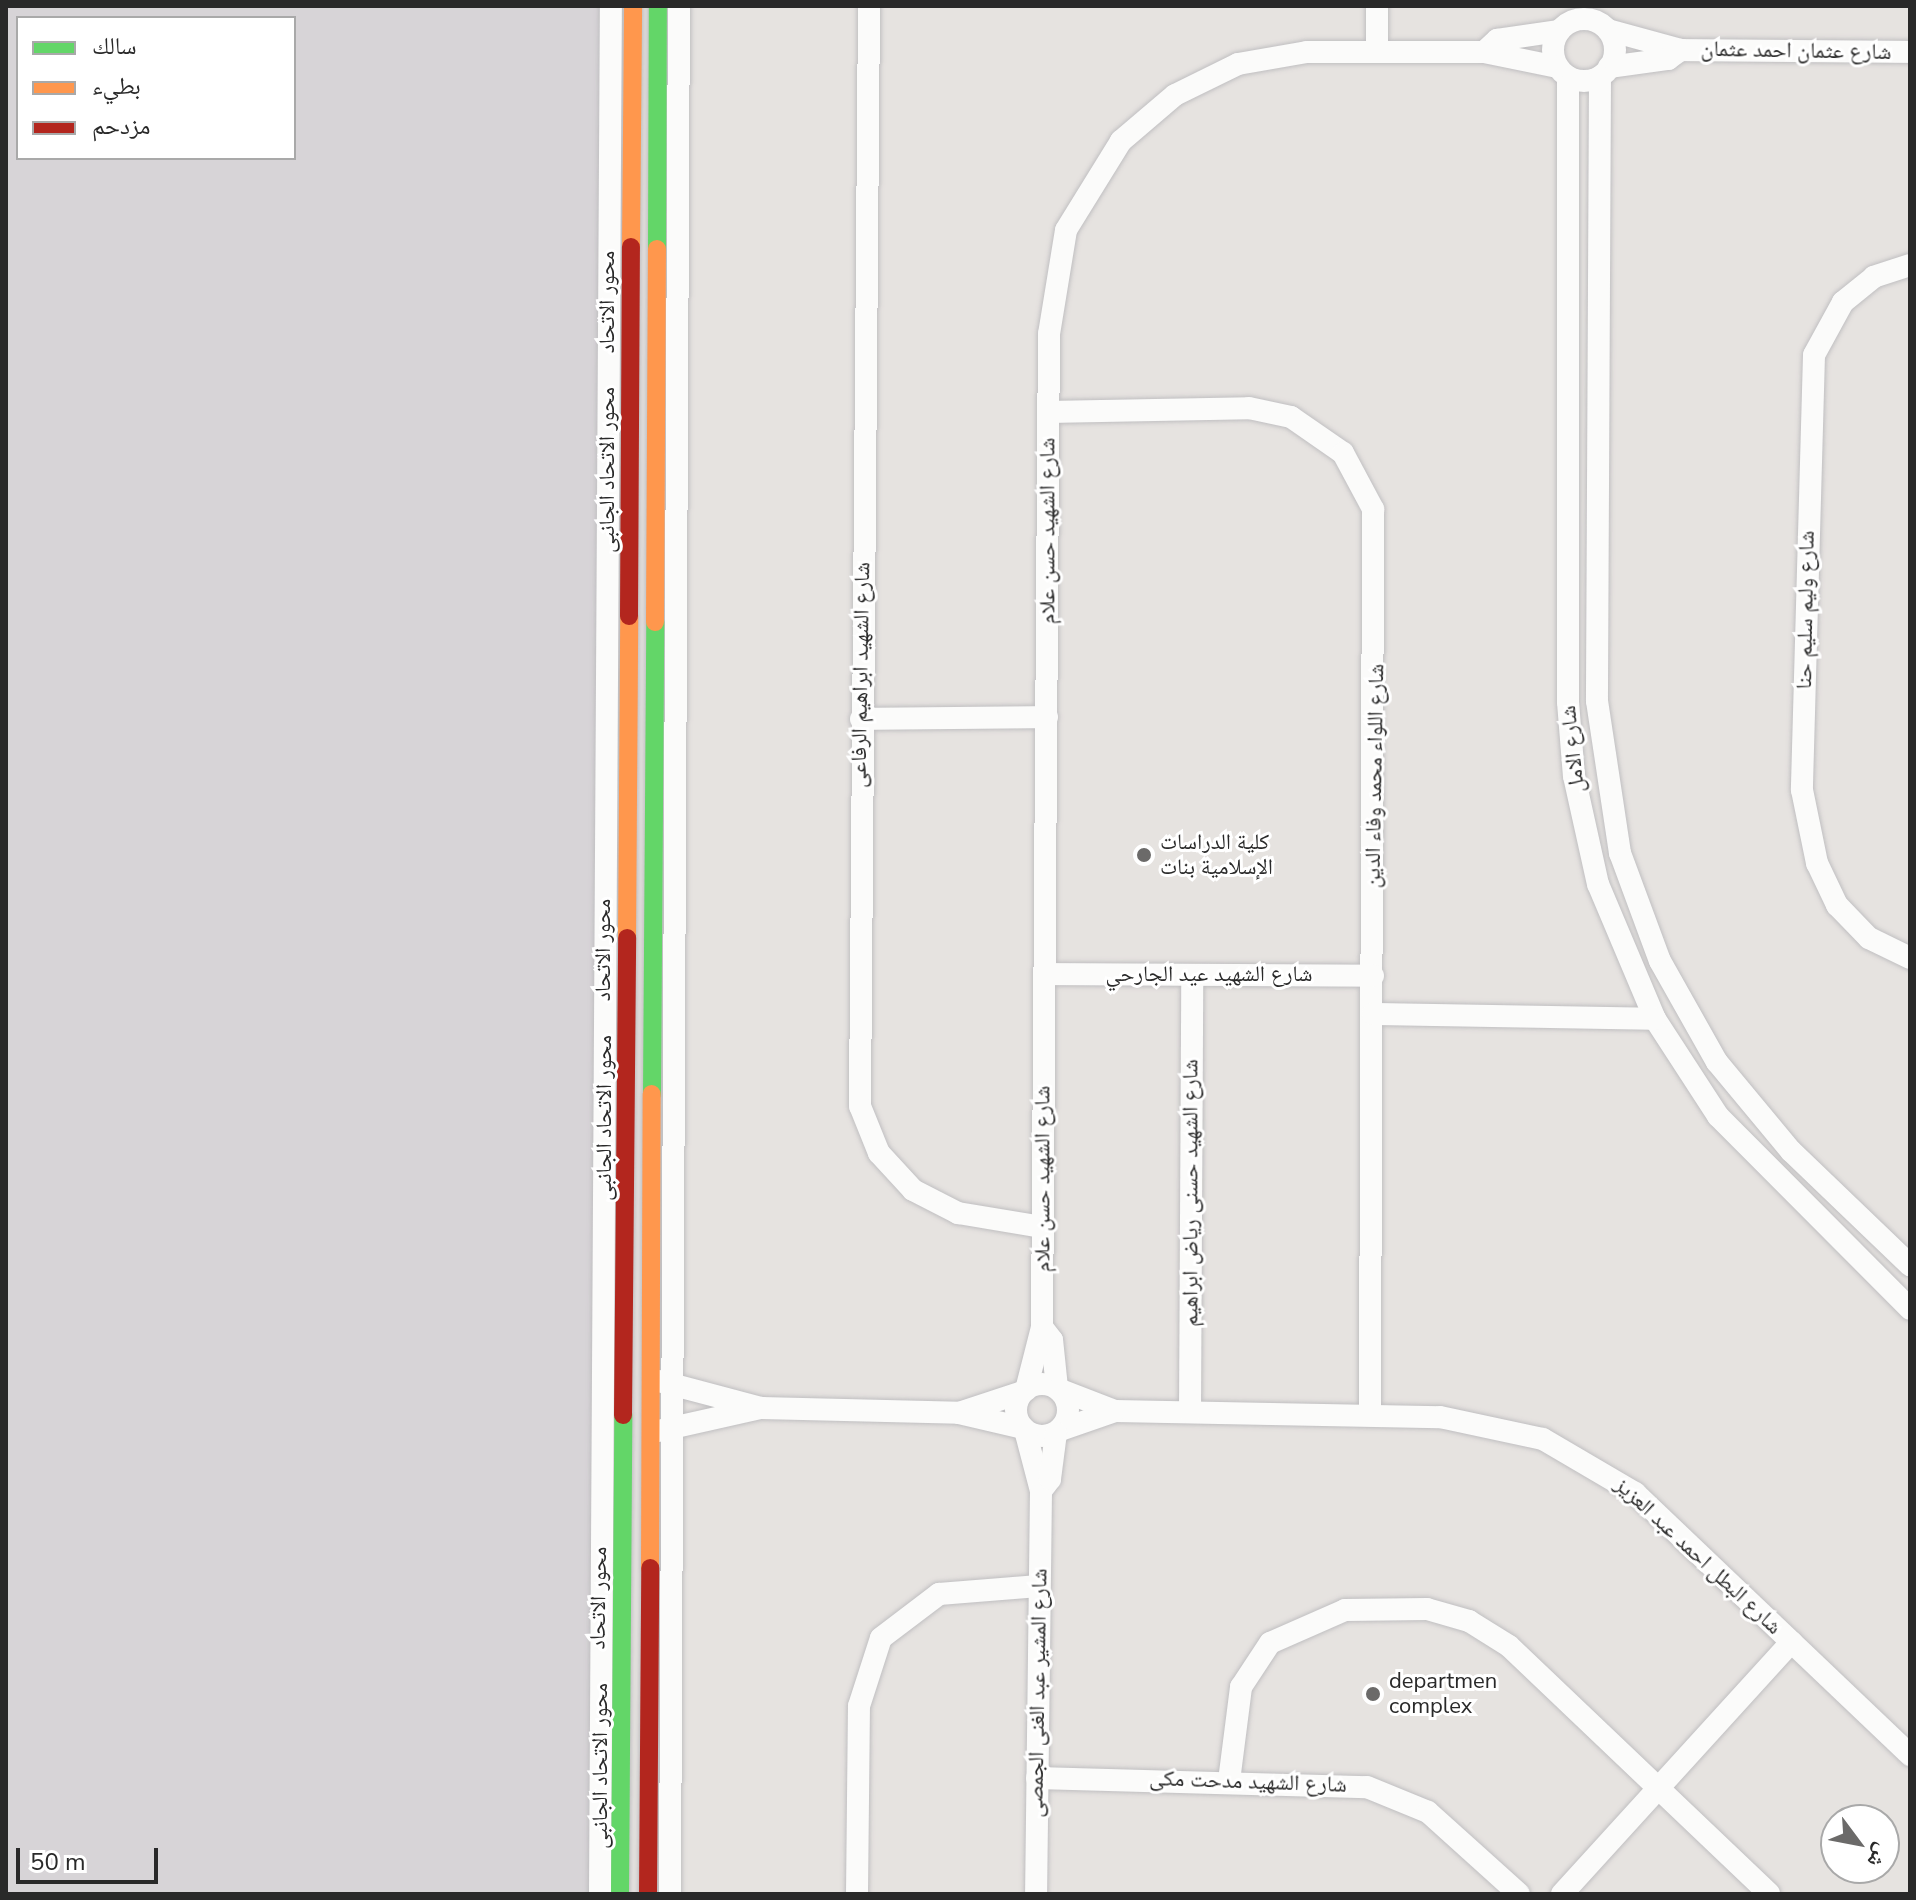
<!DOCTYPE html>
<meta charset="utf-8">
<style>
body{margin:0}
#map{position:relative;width:1916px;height:1900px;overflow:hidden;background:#e6e3e0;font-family:"Nunito Sans","Noto Naskh Arabic",sans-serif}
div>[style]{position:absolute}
.industrial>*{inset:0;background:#d7d4d7}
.roads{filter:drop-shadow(0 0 2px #c0bfc1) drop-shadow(0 0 2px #c0bfc1)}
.street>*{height:22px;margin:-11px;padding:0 11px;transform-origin:11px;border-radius:11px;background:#fbfbfa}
.street>.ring{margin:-11px;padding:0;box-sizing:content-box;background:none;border:22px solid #fbfbfa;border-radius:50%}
.fast>*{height:18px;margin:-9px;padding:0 9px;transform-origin:9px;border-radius:9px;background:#63d668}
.slow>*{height:18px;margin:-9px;padding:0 9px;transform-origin:9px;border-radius:9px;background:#ff974d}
.jam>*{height:18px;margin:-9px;padding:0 9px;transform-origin:9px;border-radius:9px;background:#b3261e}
.dots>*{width:22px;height:22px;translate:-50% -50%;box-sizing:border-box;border:4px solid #fff;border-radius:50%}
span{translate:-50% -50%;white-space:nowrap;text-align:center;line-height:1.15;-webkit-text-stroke:6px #fff;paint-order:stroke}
.street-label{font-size:22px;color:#292929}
.poi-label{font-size:22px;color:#292929}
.left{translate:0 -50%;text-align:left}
.frame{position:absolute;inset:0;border:8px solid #292929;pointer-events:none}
.legend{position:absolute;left:16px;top:16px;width:280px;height:144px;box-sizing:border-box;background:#fff;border:2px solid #a9a9a9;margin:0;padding:10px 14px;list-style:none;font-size:24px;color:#292929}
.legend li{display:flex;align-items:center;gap:16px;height:40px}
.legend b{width:40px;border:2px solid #a9a9a9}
.north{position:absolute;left:1820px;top:1804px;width:80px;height:80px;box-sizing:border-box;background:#fff;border:2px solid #a9a9a9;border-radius:50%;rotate:122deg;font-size:22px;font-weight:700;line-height:32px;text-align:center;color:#292929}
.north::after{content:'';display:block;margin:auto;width:28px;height:36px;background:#6b6a69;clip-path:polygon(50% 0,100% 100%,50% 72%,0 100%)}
.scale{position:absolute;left:16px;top:1848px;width:142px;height:36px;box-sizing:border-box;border:4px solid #292929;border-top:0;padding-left:10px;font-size:24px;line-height:28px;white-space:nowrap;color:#292929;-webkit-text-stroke:6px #fff;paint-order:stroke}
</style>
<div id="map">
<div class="industrial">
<i style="clip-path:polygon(evenodd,6px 6px,640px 6px,628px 1894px,6px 1894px,6px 6px,18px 18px,294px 18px,294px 158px,18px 158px,18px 18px)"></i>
</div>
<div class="roads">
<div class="street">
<i style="left:869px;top:6px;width:1100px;rotate:90.47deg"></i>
<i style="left:860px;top:1106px;width:51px;rotate:68deg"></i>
<i style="left:879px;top:1153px;width:50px;rotate:47.4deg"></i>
<i style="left:913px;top:1190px;width:51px;rotate:27.1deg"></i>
<i style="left:958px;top:1213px;width:86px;rotate:9.4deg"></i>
<i class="ring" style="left:1553px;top:19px;width:40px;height:40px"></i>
<i style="left:1608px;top:30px;width:76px;rotate:15.3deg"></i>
<i style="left:1681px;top:50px;width:229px;rotate:0.5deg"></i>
<i style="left:1377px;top:52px;width:46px;rotate:-90deg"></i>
<i style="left:1484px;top:52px;width:18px;rotate:-43deg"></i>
<i style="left:1497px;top:40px;width:63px;rotate:-8.3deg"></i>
<i style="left:1609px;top:67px;width:60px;rotate:-7.7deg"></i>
<i style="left:1668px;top:59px;width:16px;rotate:-35deg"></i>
<i style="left:1568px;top:77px;width:625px;rotate:90deg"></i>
<i style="left:1568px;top:702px;width:74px;rotate:85.4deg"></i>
<i style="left:1574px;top:776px;width:111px;rotate:77.5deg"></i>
<i style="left:1598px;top:884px;width:147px;rotate:67.1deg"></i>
<i style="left:1655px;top:1019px;width:116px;rotate:57deg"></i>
<i style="left:1718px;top:1116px;width:272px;rotate:45.1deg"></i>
<i style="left:1600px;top:77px;width:624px;rotate:90.28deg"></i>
<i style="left:1597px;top:701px;width:154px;rotate:81.4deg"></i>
<i style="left:1620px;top:853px;width:115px;rotate:69.7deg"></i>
<i style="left:1660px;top:961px;width:116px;rotate:60.6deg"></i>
<i style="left:1717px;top:1062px;width:116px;rotate:50.3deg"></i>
<i style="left:1791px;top:1151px;width:165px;rotate:43.8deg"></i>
<i style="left:1910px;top:265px;width:38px;rotate:162deg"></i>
<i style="left:1874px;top:277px;width:40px;rotate:141deg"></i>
<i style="left:1843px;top:302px;width:60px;rotate:118.7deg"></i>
<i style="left:1814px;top:355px;width:435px;rotate:91.6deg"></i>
<i style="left:1802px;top:790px;width:75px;rotate:78.4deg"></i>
<i style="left:1817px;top:863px;width:47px;rotate:64.5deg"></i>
<i style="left:1837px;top:905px;width:46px;rotate:45.9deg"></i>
<i style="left:1869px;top:938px;width:46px;rotate:26deg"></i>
<i style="left:1048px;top:412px;width:201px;rotate:-1.1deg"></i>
<i style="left:1249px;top:408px;width:43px;rotate:12.1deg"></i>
<i style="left:1291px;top:417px;width:63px;rotate:34.7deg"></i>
<i style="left:1343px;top:453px;width:64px;rotate:61.8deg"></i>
<i style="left:1373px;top:509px;width:906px;rotate:90.19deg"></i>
<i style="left:861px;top:719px;width:186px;rotate:-0.6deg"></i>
<i style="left:1045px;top:974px;width:328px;rotate:0.3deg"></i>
<i style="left:1373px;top:1014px;width:282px;rotate:1deg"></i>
<i style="left:659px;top:1381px;width:106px;rotate:14.8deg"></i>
<i class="ring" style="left:1016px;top:1384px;width:30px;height:30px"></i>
<i style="left:1057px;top:1388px;width:48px;rotate:-95.9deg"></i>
<i style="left:1052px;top:1340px;width:16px;rotate:-128deg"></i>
<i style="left:1042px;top:1327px;width:993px;rotate:-89.6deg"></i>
<i style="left:1049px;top:334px;width:105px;rotate:-80.7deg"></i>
<i style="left:1066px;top:230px;width:105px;rotate:-58.3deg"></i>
<i style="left:1121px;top:141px;width:71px;rotate:-40.4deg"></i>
<i style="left:1175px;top:95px;width:70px;rotate:-26.2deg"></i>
<i style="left:1238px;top:64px;width:70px;rotate:-9.9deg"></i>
<i style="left:1307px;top:52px;width:177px"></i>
<i style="left:1484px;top:52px;width:75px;rotate:11.6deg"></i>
<i style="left:1058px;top:1389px;width:61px;rotate:21.1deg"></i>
<i style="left:1115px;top:1411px;width:325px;rotate:1.1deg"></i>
<i style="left:1440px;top:1417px;width:105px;rotate:12.1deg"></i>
<i style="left:1543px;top:1439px;width:107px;rotate:30.4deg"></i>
<i style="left:1635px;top:1493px;width:380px;rotate:43.6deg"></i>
<i style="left:1026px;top:1390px;width:65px;rotate:-75.7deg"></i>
<i style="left:1190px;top:1412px;width:437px;rotate:-89.7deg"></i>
<i style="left:959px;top:1413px;width:67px;rotate:-18.2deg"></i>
<i style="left:1025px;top:1430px;width:63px;rotate:75.3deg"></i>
<i style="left:1041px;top:1491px;width:403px;rotate:90.7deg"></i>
<i style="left:1060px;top:1430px;width:58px;rotate:-19.1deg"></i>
<i style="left:658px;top:1431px;width:106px;rotate:-12.6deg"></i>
<i style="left:761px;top:1408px;width:198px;rotate:1.4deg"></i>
<i style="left:959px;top:1413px;width:66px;rotate:13.2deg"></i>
<i style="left:1041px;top:1491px;width:15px;rotate:-53deg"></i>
<i style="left:1050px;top:1479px;width:46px;rotate:-82.6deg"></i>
<i style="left:1037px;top:1778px;width:330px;rotate:1.6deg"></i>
<i style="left:1367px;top:1787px;width:66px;rotate:22.3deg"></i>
<i style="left:1428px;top:1812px;width:122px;rotate:42deg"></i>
<i style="left:1229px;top:1781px;width:95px;rotate:-82.7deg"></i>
<i style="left:1241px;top:1687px;width:53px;rotate:-56.6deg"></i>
<i style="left:1270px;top:1643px;width:82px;rotate:-23.7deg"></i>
<i style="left:1345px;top:1610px;width:82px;rotate:-0.7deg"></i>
<i style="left:1427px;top:1609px;width:44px;rotate:15.9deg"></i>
<i style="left:1469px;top:1621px;width:47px;rotate:32deg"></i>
<i style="left:1509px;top:1646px;width:359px;rotate:43.6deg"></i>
<i style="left:600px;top:1894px;width:1888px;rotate:-89.67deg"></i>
<i style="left:670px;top:1894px;width:1888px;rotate:-89.73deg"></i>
<i style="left:857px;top:1894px;width:188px;rotate:-89.4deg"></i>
<i style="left:859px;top:1706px;width:71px;rotate:-72.1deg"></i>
<i style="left:881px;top:1638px;width:73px;rotate:-37.2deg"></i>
<i style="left:939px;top:1594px;width:100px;rotate:-4.6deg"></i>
<i style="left:1562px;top:1894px;width:341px;rotate:-47.7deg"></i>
</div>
<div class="fast">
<i style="left:657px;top:249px;width:243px;rotate:-89.8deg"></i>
<i style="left:652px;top:1094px;width:472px;rotate:-89.6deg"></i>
<i style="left:620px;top:1894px;width:479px;rotate:-89.6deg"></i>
</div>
<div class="slow">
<i style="left:631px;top:247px;width:241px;rotate:-89.5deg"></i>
<i style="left:655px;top:622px;width:373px;rotate:-89.7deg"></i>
<i style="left:627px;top:938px;width:322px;rotate:-89.6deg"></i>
<i style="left:650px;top:1568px;width:474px;rotate:-89.8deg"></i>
</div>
<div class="jam">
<i style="left:629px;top:616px;width:369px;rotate:-89.7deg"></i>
<i style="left:623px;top:1415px;width:477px;rotate:-89.5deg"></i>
<i style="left:648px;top:1894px;width:326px;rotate:-89.6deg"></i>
</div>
</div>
<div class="dots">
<i style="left:1144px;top:855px;background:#6b6a69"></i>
<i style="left:1373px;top:1694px;background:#6b6a69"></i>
</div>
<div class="street-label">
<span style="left:1796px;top:51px;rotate:1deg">شارع عثمان احمد عثمان</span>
<span style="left:608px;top:302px;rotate:-90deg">محور الاتحاد</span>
<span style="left:608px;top:470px;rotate:-90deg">محور الاتحاد الجانبى</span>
<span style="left:1048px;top:531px;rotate:-90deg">شارع الشهيد حسن علام</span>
<span style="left:1806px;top:610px;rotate:-89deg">شارع وليم سليم حنا</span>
<span style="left:861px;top:675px;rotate:-89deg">شارع الشهيد ابراهيم الرفاعى</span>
<span style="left:1573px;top:749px;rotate:-96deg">شارع الامل</span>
<span style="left:1375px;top:776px;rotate:-89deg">شارع اللواء محمد وفاء الدين</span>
<span style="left:604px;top:950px;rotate:-90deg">محور الاتحاد</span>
<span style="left:1209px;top:975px">شارع الشهيد عيد الجارحي</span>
<span style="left:605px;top:1118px;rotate:-90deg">محور الاتحاد الجانبى</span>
<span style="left:1043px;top:1179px;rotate:-90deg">شارع الشهيد حسن علام</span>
<span style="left:1191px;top:1193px;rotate:-90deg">شارع الشهيد حسنى رياض ابراهيم</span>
<span style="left:1698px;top:1556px;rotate:43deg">شارع البطل احمد عبد العزيز</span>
<span style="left:599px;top:1598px;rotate:-89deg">محور الاتحاد</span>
<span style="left:1038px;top:1693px;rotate:-89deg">شارع المشير عبد الغنى الجمصى</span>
<span style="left:601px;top:1766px;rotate:-90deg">محور الاتحاد الجانبى</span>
<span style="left:1248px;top:1782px;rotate:2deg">شارع الشهيد مدحت مكى</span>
</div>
<div class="poi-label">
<span class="left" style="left:1160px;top:855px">كلية الدراسات<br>الإسلامية بنات</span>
<span class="left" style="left:1389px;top:1694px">departmen<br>complex</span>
</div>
<div class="frame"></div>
<ul class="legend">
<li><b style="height:10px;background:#63d668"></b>سالك</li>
<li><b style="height:10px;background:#ff974d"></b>بطيء</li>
<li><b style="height:10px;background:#b3261e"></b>مزدحم</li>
</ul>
<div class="north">ش</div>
<div class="scale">50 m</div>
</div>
